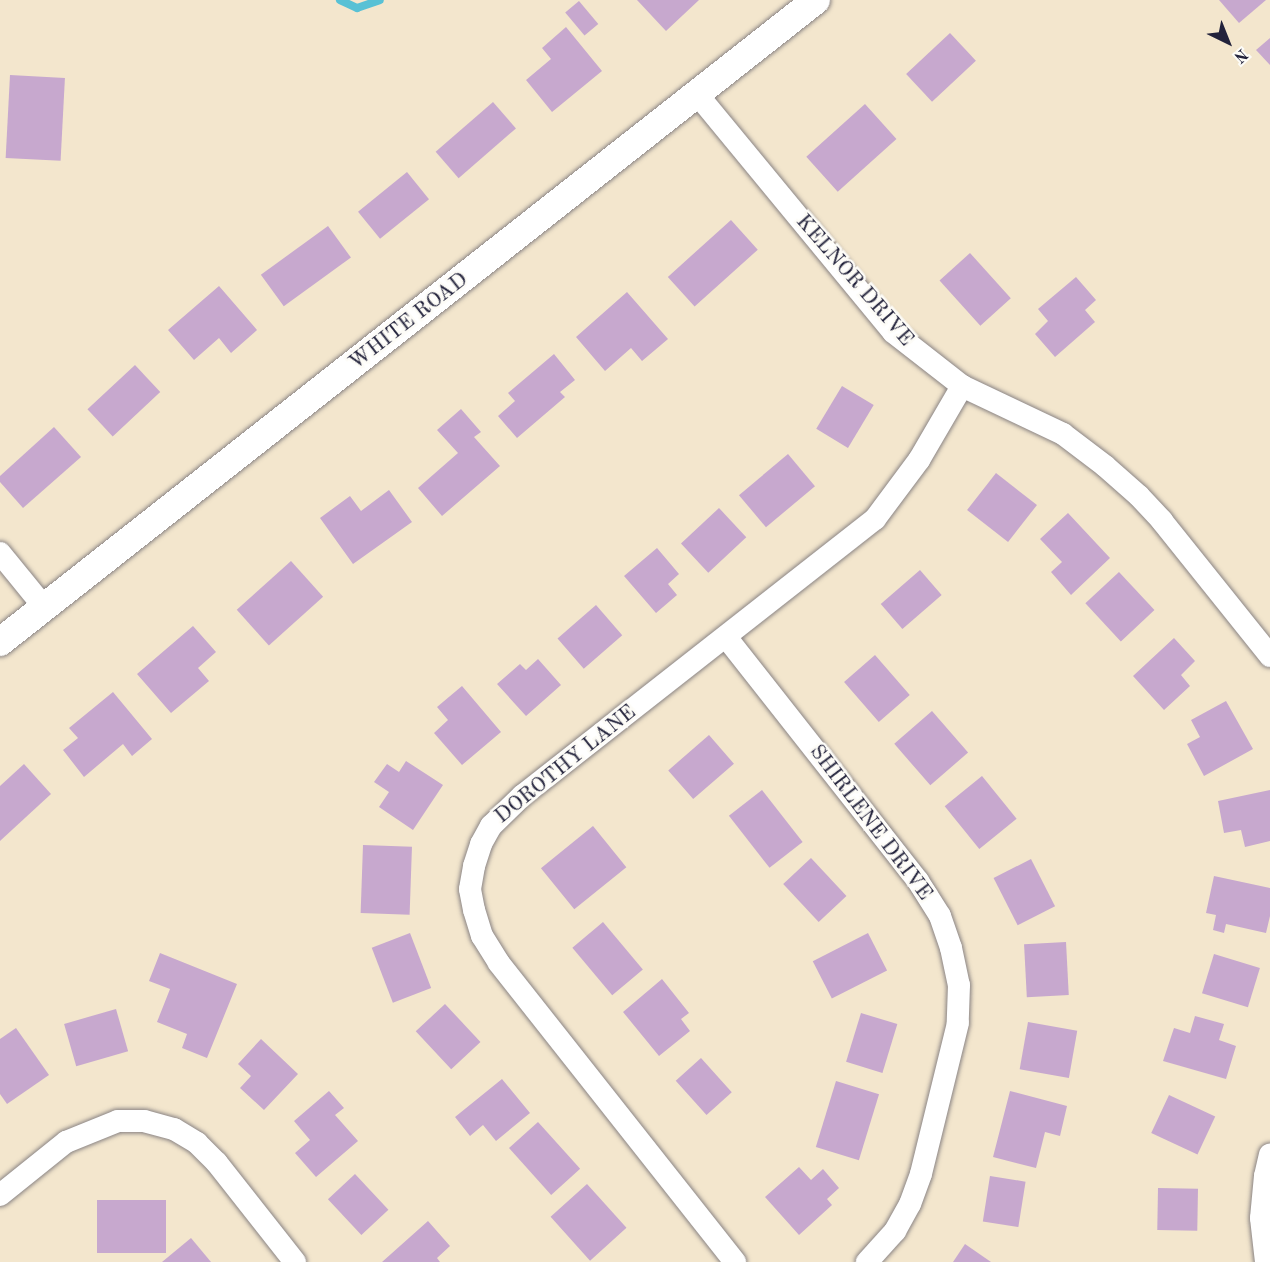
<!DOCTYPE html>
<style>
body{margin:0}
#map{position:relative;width:1270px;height:1262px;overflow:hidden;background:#f3e6cd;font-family:"Old Standard TT",serif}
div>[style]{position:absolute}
.stream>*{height:8px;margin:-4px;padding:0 4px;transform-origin:4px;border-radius:4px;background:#58c1d5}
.building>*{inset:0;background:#c7a8ce;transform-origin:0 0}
.roads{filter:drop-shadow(0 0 2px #8a8484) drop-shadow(0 0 2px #8a8484)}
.minor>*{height:22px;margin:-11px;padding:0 11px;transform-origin:11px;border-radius:11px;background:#fff}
.tertiary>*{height:28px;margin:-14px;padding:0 14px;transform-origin:14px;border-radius:14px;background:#fff}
span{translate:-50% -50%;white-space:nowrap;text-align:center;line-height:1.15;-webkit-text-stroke:5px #fdfcf7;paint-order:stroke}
.street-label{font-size:21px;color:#22223b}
.north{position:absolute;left:1198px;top:12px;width:60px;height:60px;-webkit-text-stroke:4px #fdfcf7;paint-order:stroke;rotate:137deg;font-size:16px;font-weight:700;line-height:24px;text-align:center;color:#22223b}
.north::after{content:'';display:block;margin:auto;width:21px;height:27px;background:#22223b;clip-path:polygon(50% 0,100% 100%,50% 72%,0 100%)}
</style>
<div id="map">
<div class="stream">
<i style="left:340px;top:0;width:19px;rotate:25deg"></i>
<i style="left:357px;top:8px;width:24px;rotate:-19deg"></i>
</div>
<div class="building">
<i style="clip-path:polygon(637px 0,699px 0,666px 31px)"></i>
<i style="clip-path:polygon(1219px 0,1266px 0,1239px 23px)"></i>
<i style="left:579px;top:1px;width:30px;height:18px;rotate:50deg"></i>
<i style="clip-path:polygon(566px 27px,602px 71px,552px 112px,526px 80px,551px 59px,542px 48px)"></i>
<i style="left:950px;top:33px;width:38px;height:60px;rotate:47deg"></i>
<i style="clip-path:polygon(1270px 38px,1270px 65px,1256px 50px)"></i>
<i style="left:10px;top:75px;width:55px;height:83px;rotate:3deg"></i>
<i style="left:493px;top:102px;width:35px;height:76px;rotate:49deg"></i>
<i style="left:865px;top:104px;width:47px;height:79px;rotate:48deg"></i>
<i style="left:407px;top:172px;width:35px;height:63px;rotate:51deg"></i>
<i style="left:731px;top:220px;width:40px;height:85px;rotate:48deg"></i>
<i style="left:328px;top:226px;width:39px;height:83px;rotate:54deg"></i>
<i style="left:970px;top:253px;width:61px;height:41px;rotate:48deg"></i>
<i style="clip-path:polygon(1076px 277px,1096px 300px,1085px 310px,1095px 322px,1055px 357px,1035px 334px,1048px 321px,1038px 309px)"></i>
<i style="clip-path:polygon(219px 286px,257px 330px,231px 353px,219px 338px,194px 360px,168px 330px)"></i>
<i style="clip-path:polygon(627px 292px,668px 339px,642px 361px,631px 348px,605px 371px,576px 337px)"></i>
<i style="clip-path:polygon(554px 354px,575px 380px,560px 392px,565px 397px,517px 438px,498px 416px,515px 401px,508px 393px)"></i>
<i style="left:135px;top:365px;width:37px;height:65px;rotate:47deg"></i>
<i style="left:842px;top:386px;width:37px;height:50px;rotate:31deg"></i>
<i style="clip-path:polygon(461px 409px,481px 432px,474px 437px,500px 466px,442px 516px,418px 488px,458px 453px,437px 430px)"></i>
<i style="clip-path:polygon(54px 427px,81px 457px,23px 508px,0 482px,0 476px)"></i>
<i style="left:788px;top:454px;width:42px;height:64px;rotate:50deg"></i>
<i style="left:996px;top:473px;width:52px;height:47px;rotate:38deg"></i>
<i style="clip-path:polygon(389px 490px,412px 522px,353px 564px,320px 518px,350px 496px,361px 511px)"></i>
<i style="left:719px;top:508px;width:40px;height:52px;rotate:47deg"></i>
<i style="clip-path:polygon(1068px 513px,1110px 558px,1071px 595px,1051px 572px,1062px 562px,1040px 539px)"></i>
<i style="clip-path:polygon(657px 548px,679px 574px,668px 584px,677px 595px,656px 613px,624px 576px)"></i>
<i style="left:291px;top:561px;width:48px;height:73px;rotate:48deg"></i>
<i style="left:920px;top:570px;width:33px;height:52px;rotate:49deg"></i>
<i style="left:1119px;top:572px;width:52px;height:46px;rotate:47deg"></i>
<i style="left:596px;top:605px;width:40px;height:51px;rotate:49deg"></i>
<i style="clip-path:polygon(193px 626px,216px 652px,198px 668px,209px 681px,171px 713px,137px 674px)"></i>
<i style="clip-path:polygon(1174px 638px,1195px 661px,1181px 675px,1190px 686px,1164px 710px,1133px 676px)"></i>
<i style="left:875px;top:655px;width:53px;height:41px;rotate:49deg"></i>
<i style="clip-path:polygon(538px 659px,561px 685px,526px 716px,497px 684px,520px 664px,526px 670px)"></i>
<i style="clip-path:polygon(462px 686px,501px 732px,462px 765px,434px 733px,448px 720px,437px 707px)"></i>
<i style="clip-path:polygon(113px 692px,152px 739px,132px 756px,123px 744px,84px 777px,63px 750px,78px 738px,69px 728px)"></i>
<i style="clip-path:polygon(1226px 701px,1253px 749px,1204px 776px,1187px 744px,1200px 737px,1191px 720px)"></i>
<i style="left:932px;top:711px;width:55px;height:50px;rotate:49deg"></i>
<i style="left:709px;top:735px;width:38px;height:54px;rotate:49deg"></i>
<i style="clip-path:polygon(406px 761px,443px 785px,413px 830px,379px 807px,389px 792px,374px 782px,387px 764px,399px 772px)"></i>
<i style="clip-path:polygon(24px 764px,51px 794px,0 841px,0 786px)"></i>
<i style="left:982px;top:776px;width:55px;height:48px;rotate:51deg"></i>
<i style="left:762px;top:790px;width:66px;height:42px;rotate:52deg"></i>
<i style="clip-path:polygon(1270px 790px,1270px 841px,1245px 847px,1241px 830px,1224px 833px,1218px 801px)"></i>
<i style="left:593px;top:826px;width:53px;height:67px;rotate:51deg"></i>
<i style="left:363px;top:845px;width:49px;height:68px;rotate:2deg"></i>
<i style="left:811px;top:858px;width:52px;height:38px;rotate:47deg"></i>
<i style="left:1031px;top:859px;width:53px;height:42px;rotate:63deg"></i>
<i style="clip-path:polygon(1214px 876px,1270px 888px,1270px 916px,1266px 933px,1226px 924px,1224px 933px,1213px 930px,1216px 915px,1206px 913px)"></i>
<i style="left:603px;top:922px;width:62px;height:40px;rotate:50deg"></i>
<i style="left:410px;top:933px;width:59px;height:41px;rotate:69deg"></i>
<i style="left:868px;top:933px;width:42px;height:62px;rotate:63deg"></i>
<i style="left:1066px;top:942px;width:53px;height:42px;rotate:87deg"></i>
<i style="clip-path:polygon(160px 953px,237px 984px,207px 1058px,182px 1048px,187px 1034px,157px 1022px,170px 989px,149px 981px)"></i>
<i style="left:1214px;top:954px;width:48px;height:41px;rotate:17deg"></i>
<i style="clip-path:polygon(662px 979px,689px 1013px,681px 1019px,690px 1031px,659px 1056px,623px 1012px)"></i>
<i style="left:445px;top:1004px;width:52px;height:40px;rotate:47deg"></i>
<i style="left:116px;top:1009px;width:44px;height:54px;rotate:74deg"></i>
<i style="left:861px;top:1013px;width:38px;height:51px;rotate:17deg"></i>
<i style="clip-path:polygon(1195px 1016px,1224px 1024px,1219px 1040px,1236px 1046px,1226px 1079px,1163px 1061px,1174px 1028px,1190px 1033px)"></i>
<i style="left:1028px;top:1022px;width:50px;height:48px;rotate:10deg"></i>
<i style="clip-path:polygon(16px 1028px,49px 1075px,7px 1104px,0 1094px,0 1039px)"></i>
<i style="clip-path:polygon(261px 1039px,298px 1074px,264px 1110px,240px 1088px,251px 1076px,238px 1064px)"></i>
<i style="left:701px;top:1058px;width:46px;height:34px;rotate:48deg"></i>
<i style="clip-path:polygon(502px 1079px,530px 1113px,496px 1141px,483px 1125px,470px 1136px,455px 1117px)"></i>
<i style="left:836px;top:1081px;width:45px;height:69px;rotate:17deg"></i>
<i style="clip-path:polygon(329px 1091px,344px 1108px,335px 1115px,358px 1141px,316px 1177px,295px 1153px,310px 1140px,294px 1121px)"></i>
<i style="clip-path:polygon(1010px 1091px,1067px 1106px,1060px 1136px,1045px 1132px,1036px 1168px,993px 1157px)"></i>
<i style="left:1169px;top:1095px;width:51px;height:42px;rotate:25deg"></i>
<i style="left:538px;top:1122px;width:63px;height:39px;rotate:48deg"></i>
<i style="clip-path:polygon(799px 1167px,811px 1180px,823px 1169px,839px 1188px,827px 1199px,832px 1205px,799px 1235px,765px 1197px)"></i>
<i style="left:355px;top:1174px;width:49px;height:37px;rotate:47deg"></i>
<i style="left:990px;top:1176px;width:36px;height:46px;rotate:9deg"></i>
<i style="left:587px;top:1184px;width:59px;height:49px;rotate:48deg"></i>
<i style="left:1158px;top:1188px;width:40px;height:42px;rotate:1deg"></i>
<i style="left:97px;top:1200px;width:69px;height:53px"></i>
<i style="clip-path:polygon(428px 1221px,450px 1246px,437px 1258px,440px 1262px,382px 1262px)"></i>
<i style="clip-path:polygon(191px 1238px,211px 1262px,162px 1262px)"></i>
<i style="clip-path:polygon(965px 1244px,991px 1262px,953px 1262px)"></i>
</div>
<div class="roads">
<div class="minor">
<i style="left:697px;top:94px;width:308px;rotate:50.5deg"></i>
<i style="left:893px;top:332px;width:88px;rotate:38deg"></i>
<i style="left:962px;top:386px;width:112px;rotate:25.4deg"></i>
<i style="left:1063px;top:434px;width:53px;rotate:37.3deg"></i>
<i style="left:1105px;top:466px;width:45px;rotate:41.4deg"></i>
<i style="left:1139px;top:496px;width:34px;rotate:47deg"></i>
<i style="left:1162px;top:521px;width:173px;rotate:51.3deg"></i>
<i style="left:0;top:553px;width:70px;rotate:50.8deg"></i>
<i style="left:726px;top:637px;width:310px;rotate:51.8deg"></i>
<i style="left:918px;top:881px;width:41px;rotate:57.8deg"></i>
<i style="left:940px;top:916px;width:34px;rotate:71deg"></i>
<i style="left:951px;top:948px;width:38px;rotate:78deg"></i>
<i style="left:959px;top:985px;width:38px;rotate:92deg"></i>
<i style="left:958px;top:1023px;width:155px;rotate:103.8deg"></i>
<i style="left:921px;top:1174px;width:32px;rotate:110deg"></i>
<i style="left:910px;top:1204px;width:31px;rotate:119deg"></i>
<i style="left:895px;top:1231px;width:42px;rotate:132.1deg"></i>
<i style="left:0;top:1195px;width:85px;rotate:-38.8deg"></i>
<i style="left:66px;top:1142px;width:56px;rotate:-22deg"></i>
<i style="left:118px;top:1121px;width:26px"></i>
<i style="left:144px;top:1121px;width:31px;rotate:15deg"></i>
<i style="left:174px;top:1129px;width:27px;rotate:31deg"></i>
<i style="left:197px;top:1143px;width:28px;rotate:45deg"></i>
<i style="left:217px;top:1163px;width:126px;rotate:51.8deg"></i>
<i style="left:735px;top:1262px;width:381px;rotate:-128.3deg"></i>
<i style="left:499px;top:963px;width:32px;rotate:-122deg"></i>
<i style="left:482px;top:936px;width:27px;rotate:-107deg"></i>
<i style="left:474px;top:910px;width:21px;rotate:-101deg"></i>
<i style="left:470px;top:889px;width:23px;rotate:-80deg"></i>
<i style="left:474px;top:866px;width:23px;rotate:-72deg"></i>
<i style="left:481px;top:844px;width:21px;rotate:-61deg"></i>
<i style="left:491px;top:826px;width:45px;rotate:-44.1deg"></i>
<i style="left:523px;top:795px;width:447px;rotate:-38.1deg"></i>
<i style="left:875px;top:519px;width:74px;rotate:-53.3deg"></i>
<i style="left:919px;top:460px;width:86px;rotate:-59.8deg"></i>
<i style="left:1266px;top:1262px;width:44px;rotate:-96.5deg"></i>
<i style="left:1261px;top:1218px;width:42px;rotate:-84.6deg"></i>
<i style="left:1265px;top:1176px;width:22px;rotate:-77deg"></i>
</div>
<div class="tertiary">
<i style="left:0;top:642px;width:1038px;rotate:-38.19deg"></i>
</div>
</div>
<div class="street-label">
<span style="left:854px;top:281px;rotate:49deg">KELNOR DRIVE</span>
<span style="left:409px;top:322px;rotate:-38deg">WHITE ROAD</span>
<span style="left:566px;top:765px;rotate:-39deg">DOROTHY LANE</span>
<span style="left:870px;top:823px;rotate:53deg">SHIRLENE DRIVE</span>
</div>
<div class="north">N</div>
</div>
